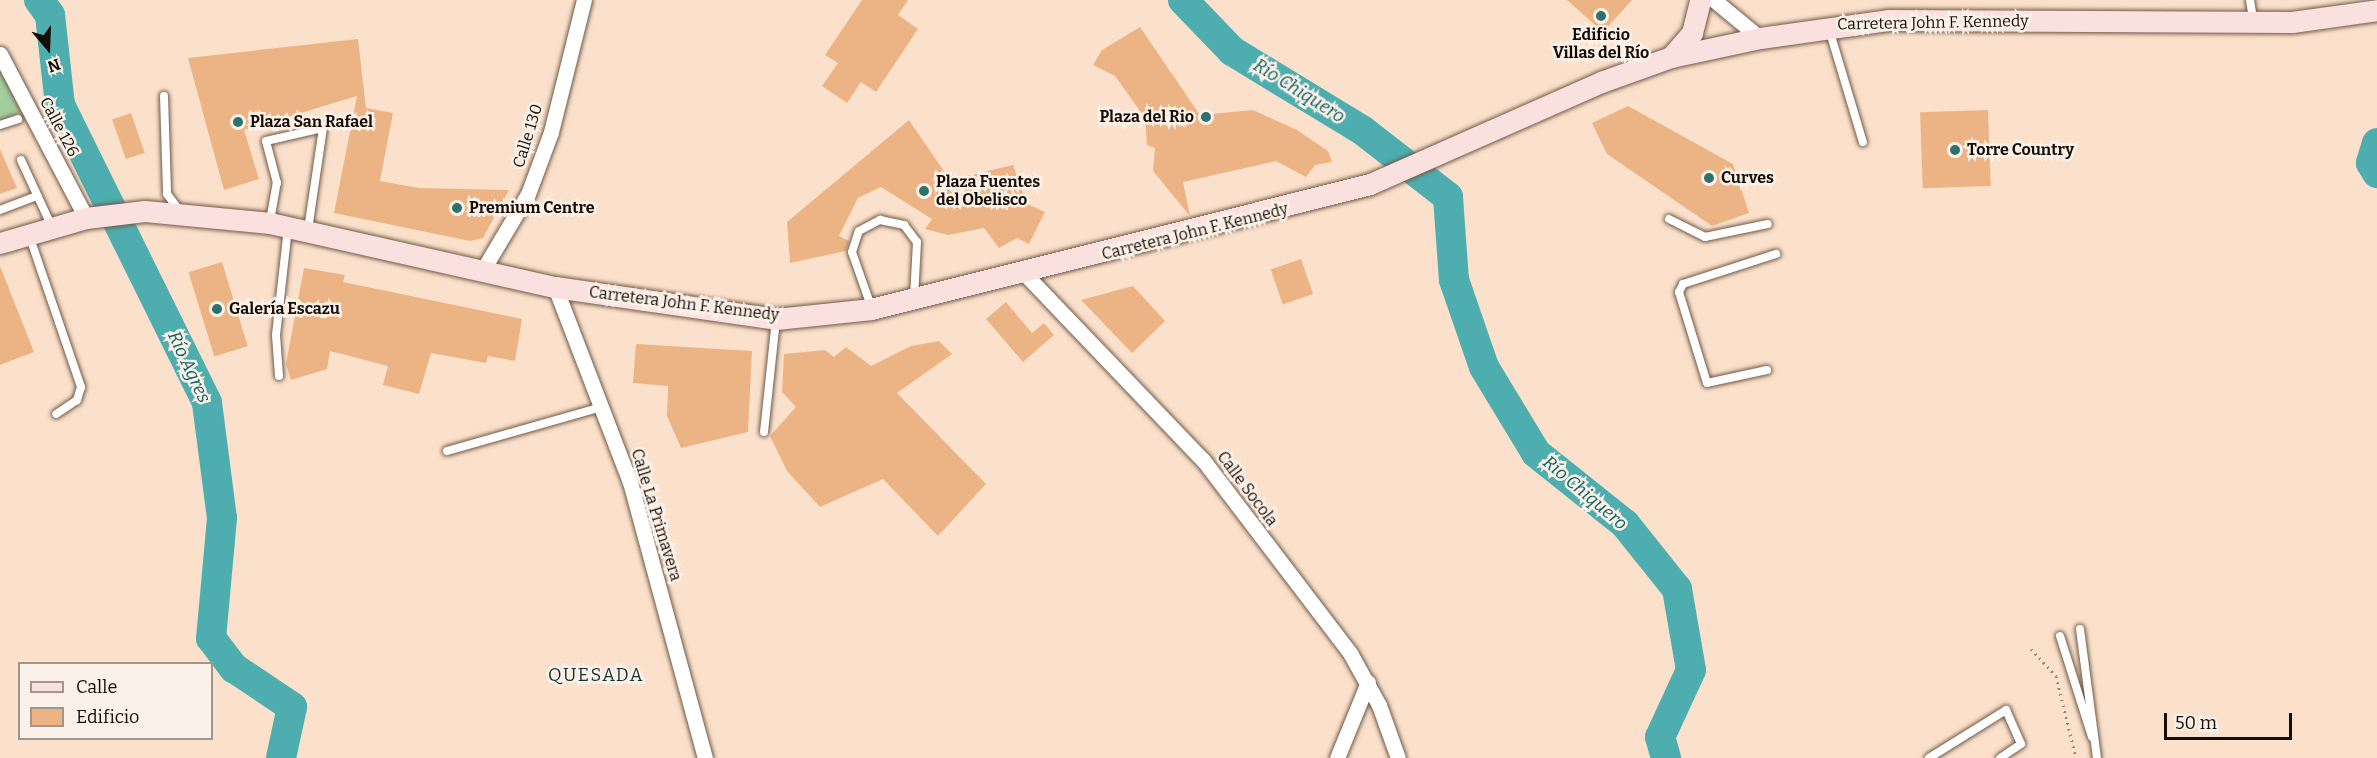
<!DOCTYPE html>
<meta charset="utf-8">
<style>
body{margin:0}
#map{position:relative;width:2377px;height:758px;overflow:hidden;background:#fbe1cb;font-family:Bitter,serif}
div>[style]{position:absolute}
.green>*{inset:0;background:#a3cc9f}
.river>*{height:30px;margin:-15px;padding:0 15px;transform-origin:15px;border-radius:15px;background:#4eaeaf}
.building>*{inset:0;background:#ecb485;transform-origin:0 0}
.path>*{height:3px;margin-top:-1.5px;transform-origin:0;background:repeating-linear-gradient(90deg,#978575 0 1.5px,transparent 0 6px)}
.roads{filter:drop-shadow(0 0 2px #705947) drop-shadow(0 0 2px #705947)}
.lane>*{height:8px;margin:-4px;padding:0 4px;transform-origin:4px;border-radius:4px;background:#fff}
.street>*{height:15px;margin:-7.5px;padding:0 7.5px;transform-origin:7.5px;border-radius:7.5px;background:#fff}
.secondary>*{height:21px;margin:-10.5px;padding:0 10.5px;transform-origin:10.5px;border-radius:10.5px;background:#fae1e0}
.dots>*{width:16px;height:16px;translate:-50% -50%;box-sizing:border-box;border:3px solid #fcf1e8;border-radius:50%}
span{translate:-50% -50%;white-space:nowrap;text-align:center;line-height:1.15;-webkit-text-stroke:5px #fcf1e8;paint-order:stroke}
.street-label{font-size:16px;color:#150d06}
.poi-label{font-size:16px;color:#150d06;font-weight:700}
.right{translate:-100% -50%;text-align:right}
.left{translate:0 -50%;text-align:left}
.water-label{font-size:18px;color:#095e5f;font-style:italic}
.neighbourhood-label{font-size:18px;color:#133532;letter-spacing:1.5px}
.legend{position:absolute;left:18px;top:662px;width:195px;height:78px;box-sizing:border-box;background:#fcf1e8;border:2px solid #a0968e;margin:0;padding:8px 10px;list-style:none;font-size:18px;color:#150d06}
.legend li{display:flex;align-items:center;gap:12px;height:30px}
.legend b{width:30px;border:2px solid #a0968e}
.north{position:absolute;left:18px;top:18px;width:60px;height:60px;-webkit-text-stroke:4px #fcf1e8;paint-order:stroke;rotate:161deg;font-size:16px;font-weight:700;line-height:24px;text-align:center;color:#150d06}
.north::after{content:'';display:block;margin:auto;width:21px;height:27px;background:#150d06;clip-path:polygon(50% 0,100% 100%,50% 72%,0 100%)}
.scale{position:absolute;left:2164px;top:713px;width:128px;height:27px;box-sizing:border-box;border:3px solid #150d06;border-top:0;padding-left:8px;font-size:18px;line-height:21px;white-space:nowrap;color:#150d06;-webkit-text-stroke:4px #fcf1e8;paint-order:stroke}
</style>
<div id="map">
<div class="green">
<i style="clip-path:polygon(0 70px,21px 112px,0 120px)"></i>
</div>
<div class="river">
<i style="left:39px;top:0;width:19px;rotate:54deg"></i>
<i style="left:50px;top:15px;width:91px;rotate:83.7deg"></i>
<i style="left:60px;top:105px;width:332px;rotate:63.7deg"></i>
<i style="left:207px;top:403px;width:116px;rotate:82.6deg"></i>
<i style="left:222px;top:518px;width:121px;rotate:95.2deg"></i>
<i style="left:211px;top:638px;width:38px;rotate:53deg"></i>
<i style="left:234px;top:668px;width:70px;rotate:33.9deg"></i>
<i style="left:292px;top:707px;width:52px;rotate:102.2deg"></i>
<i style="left:1183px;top:0;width:71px;rotate:46.1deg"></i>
<i style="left:1232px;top:51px;width:152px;rotate:31.3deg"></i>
<i style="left:1362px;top:130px;width:109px;rotate:37.9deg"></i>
<i style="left:1448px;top:197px;width:83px;rotate:85.9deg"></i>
<i style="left:1454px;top:280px;width:92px;rotate:71deg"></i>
<i style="left:1484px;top:367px;width:100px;rotate:58.8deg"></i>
<i style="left:1536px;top:453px;width:114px;rotate:38.6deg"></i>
<i style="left:1625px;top:524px;width:83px;rotate:51.3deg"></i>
<i style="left:1677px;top:589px;width:82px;rotate:80.2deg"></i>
<i style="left:1691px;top:670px;width:74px;rotate:114.8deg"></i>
<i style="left:1660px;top:737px;width:22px;rotate:74deg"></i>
<i style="left:2377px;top:143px;width:21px;rotate:107deg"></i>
<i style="left:2371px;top:163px;width:12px;rotate:59deg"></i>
</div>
<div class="building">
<i style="clip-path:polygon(862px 0,908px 0,898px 15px,918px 29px,876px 92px,861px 82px,847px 103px,822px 86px,838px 63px,825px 55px)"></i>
<i style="clip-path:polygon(1567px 0,1632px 0,1603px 32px)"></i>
<i style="clip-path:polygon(1140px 27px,1200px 115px,1253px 110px,1297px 130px,1328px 151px,1332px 162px,1315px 165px,1306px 177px,1276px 161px,1183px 182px,1190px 216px,1153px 171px,1155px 148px,1147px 145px,1145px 118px,1115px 76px,1093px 65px,1102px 50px)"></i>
<i style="clip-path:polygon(358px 39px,366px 108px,393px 113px,380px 181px,419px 188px,509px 190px,483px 238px,470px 241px,334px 213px,357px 96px,244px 130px,259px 179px,224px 190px,188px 58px)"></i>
<i style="clip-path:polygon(1628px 106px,1733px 164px,1749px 213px,1712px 226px,1607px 154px,1592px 123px)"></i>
<i style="left:1988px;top:110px;width:76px;height:68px;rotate:88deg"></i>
<i style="left:131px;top:113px;width:42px;height:20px;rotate:71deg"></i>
<i style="clip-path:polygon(909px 120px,950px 180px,1013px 165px,1027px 204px,1045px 212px,1029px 244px,1017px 238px,999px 248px,984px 228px,948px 235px,925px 229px,932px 219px,881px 187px,858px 198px,839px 236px,849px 241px,846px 251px,790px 263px,787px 222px)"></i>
<i style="clip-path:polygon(0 149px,17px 188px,0 194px)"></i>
<i style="left:1301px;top:259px;width:37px;height:32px;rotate:71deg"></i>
<i style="left:222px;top:262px;width:88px;height:35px;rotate:73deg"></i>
<i style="clip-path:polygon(0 266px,34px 352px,0 365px)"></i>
<i style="clip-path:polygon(304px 268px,345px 275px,343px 282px,522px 319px,515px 361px,488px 356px,486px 363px,431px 353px,419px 394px,383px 385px,388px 366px,330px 351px,327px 369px,291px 380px,286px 364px)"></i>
<i style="clip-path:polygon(1133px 286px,1165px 321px,1132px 353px,1081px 300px)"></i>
<i style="clip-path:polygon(1006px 302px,1032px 333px,1044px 323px,1054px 335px,1023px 362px,986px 319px)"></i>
<i style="clip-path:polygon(939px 341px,952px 354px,897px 393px,986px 484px,938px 536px,883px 479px,820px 507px,787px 471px,770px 436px,796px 407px,782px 392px,784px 354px,825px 350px,834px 357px,846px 347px,871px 366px,911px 346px)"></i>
<i style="clip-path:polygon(636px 344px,752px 351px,748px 432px,681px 448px,667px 416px,668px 386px,633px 383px)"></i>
</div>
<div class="path">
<i style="left:2031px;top:649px;width:37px;rotate:47deg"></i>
<i style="left:2056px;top:676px;width:84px;rotate:76.3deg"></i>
</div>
<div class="roads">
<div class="lane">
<i style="left:2250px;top:0;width:20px;rotate:81deg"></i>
<i style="left:1829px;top:29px;width:118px;rotate:73.3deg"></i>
<i style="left:164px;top:96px;width:98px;rotate:88.2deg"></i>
<i style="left:167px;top:194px;width:20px;rotate:53deg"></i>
<i style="left:0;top:125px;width:19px;rotate:-18deg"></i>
<i style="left:21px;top:160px;width:72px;rotate:65.2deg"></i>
<i style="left:0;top:210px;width:40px;rotate:-21deg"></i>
<i style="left:1669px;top:219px;width:40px;rotate:26.6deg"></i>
<i style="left:1705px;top:237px;width:64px;rotate:-11.7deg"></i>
<i style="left:270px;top:221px;width:39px;rotate:-80deg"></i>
<i style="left:277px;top:183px;width:43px;rotate:-104.7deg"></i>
<i style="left:266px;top:141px;width:58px;rotate:-12.8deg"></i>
<i style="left:323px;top:128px;width:103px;rotate:98.4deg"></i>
<i style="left:29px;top:235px;width:161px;rotate:71.1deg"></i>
<i style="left:81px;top:387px;width:14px;rotate:107deg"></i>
<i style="left:77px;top:400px;width:25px;rotate:146deg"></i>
<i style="left:871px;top:306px;width:57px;rotate:-109.4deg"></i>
<i style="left:852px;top:252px;width:22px;rotate:-72deg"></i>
<i style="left:859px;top:231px;width:24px;rotate:-28deg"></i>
<i style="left:880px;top:220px;width:25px;rotate:12deg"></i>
<i style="left:904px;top:225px;width:21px;rotate:53deg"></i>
<i style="left:917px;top:242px;width:55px;rotate:93.1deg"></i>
<i style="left:1767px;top:370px;width:61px;rotate:167.8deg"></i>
<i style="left:1707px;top:383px;width:95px;rotate:-107.1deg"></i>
<i style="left:1679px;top:292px;width:9px;rotate:-63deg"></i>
<i style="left:1683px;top:284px;width:98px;rotate:-17.9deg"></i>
<i style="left:279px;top:376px;width:41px;rotate:-94.2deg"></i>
<i style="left:276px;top:335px;width:108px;rotate:-83.6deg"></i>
<i style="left:764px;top:432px;width:113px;rotate:-83.9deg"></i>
<i style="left:447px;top:451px;width:160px;rotate:-15.9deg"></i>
<i style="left:2080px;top:629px;width:130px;rotate:82.5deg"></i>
<i style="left:2060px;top:636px;width:106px;rotate:72.4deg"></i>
<i style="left:1929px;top:758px;width:91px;rotate:-31.9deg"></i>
<i style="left:2006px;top:710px;width:37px;rotate:66deg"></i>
<i style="left:2021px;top:744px;width:25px;rotate:146deg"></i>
</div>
<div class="street">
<i style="left:1714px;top:0;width:60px;rotate:39.6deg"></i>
<i style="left:0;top:54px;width:185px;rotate:62.3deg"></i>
<i style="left:481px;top:273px;width:92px;rotate:-59.3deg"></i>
<i style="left:528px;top:194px;width:66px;rotate:-69.6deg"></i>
<i style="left:551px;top:132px;width:136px;rotate:-76deg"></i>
<i style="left:1025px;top:274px;width:257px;rotate:46.3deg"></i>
<i style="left:1203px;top:460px;width:243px;rotate:52.7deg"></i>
<i style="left:1350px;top:653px;width:60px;rotate:60.9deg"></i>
<i style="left:1379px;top:705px;width:56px;rotate:70.3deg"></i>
<i style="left:555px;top:287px;width:209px;rotate:69deg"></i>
<i style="left:630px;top:482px;width:286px;rotate:74.8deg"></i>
<i style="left:1337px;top:758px;width:82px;rotate:-67.8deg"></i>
</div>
<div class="secondary">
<i style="left:1671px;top:57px;width:32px;rotate:-49deg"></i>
<i style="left:1692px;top:33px;width:34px;rotate:-76deg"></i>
<i style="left:0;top:243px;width:90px;rotate:-16.2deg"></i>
<i style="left:86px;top:218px;width:59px;rotate:-6.8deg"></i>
<i style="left:145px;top:211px;width:126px;rotate:5.5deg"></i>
<i style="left:270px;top:223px;width:292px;rotate:12.7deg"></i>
<i style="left:555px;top:287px;width:223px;rotate:8.2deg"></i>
<i style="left:776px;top:319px;width:96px;rotate:-6deg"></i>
<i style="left:871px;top:309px;width:514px;rotate:-14.06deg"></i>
<i style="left:1370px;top:184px;width:253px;rotate:-23.8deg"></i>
<i style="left:1601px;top:82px;width:74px;rotate:-19.7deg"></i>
<i style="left:1671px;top:57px;width:91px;rotate:-12.1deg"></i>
<i style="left:1760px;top:38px;width:129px;rotate:-8deg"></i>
<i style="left:1888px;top:20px;width:404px;rotate:0.3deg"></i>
<i style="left:2292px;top:22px;width:86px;rotate:-8deg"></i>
</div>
</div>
<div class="dots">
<i style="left:1601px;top:16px;background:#2b736c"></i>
<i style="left:1206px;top:117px;background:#2b736c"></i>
<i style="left:238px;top:122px;background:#2b736c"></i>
<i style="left:1955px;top:150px;background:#2b736c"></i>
<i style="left:1709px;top:178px;background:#2b736c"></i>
<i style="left:924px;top:191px;background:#2b736c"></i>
<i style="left:457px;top:208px;background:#2b736c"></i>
<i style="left:217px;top:309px;background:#2b736c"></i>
</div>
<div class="street-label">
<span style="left:1933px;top:23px;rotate:-1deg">Carretera John F. Kennedy</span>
<span style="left:59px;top:127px;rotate:62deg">Calle 126</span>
<span style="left:528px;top:136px;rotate:-73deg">Calle 130</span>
<span style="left:1195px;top:232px;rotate:-14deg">Carretera John F. Kennedy</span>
<span style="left:684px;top:304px;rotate:7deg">Carretera John F. Kennedy</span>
<span style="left:1247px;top:489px;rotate:53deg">Calle Socola</span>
<span style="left:656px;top:515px;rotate:73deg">Calle La Primavera</span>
</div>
<div class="poi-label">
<span style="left:1601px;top:44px">Edificio<br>Villas del Río</span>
<span class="right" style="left:1194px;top:117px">Plaza del Rio</span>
<span class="left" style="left:250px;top:122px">Plaza San Rafael</span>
<span class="left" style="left:1967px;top:150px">Torre Country</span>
<span class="left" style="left:1721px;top:178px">Curves</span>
<span class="left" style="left:936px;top:191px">Plaza Fuentes<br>del Obelisco</span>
<span class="left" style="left:469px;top:208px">Premium Centre</span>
<span class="left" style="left:229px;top:309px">Galería Escazu</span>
</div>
<div class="water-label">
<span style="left:1299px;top:91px;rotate:32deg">Río Chiquero</span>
<span style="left:189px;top:367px;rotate:65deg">Río Agres</span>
<span style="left:1585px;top:493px;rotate:40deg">Río Chiquero</span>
</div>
<div class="neighbourhood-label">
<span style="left:596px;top:675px">QUESADA</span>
</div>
<ul class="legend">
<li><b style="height:8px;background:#fae1e0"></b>Calle</li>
<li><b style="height:16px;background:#ecb485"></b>Edificio</li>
</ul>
<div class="north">N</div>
<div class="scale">50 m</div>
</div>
